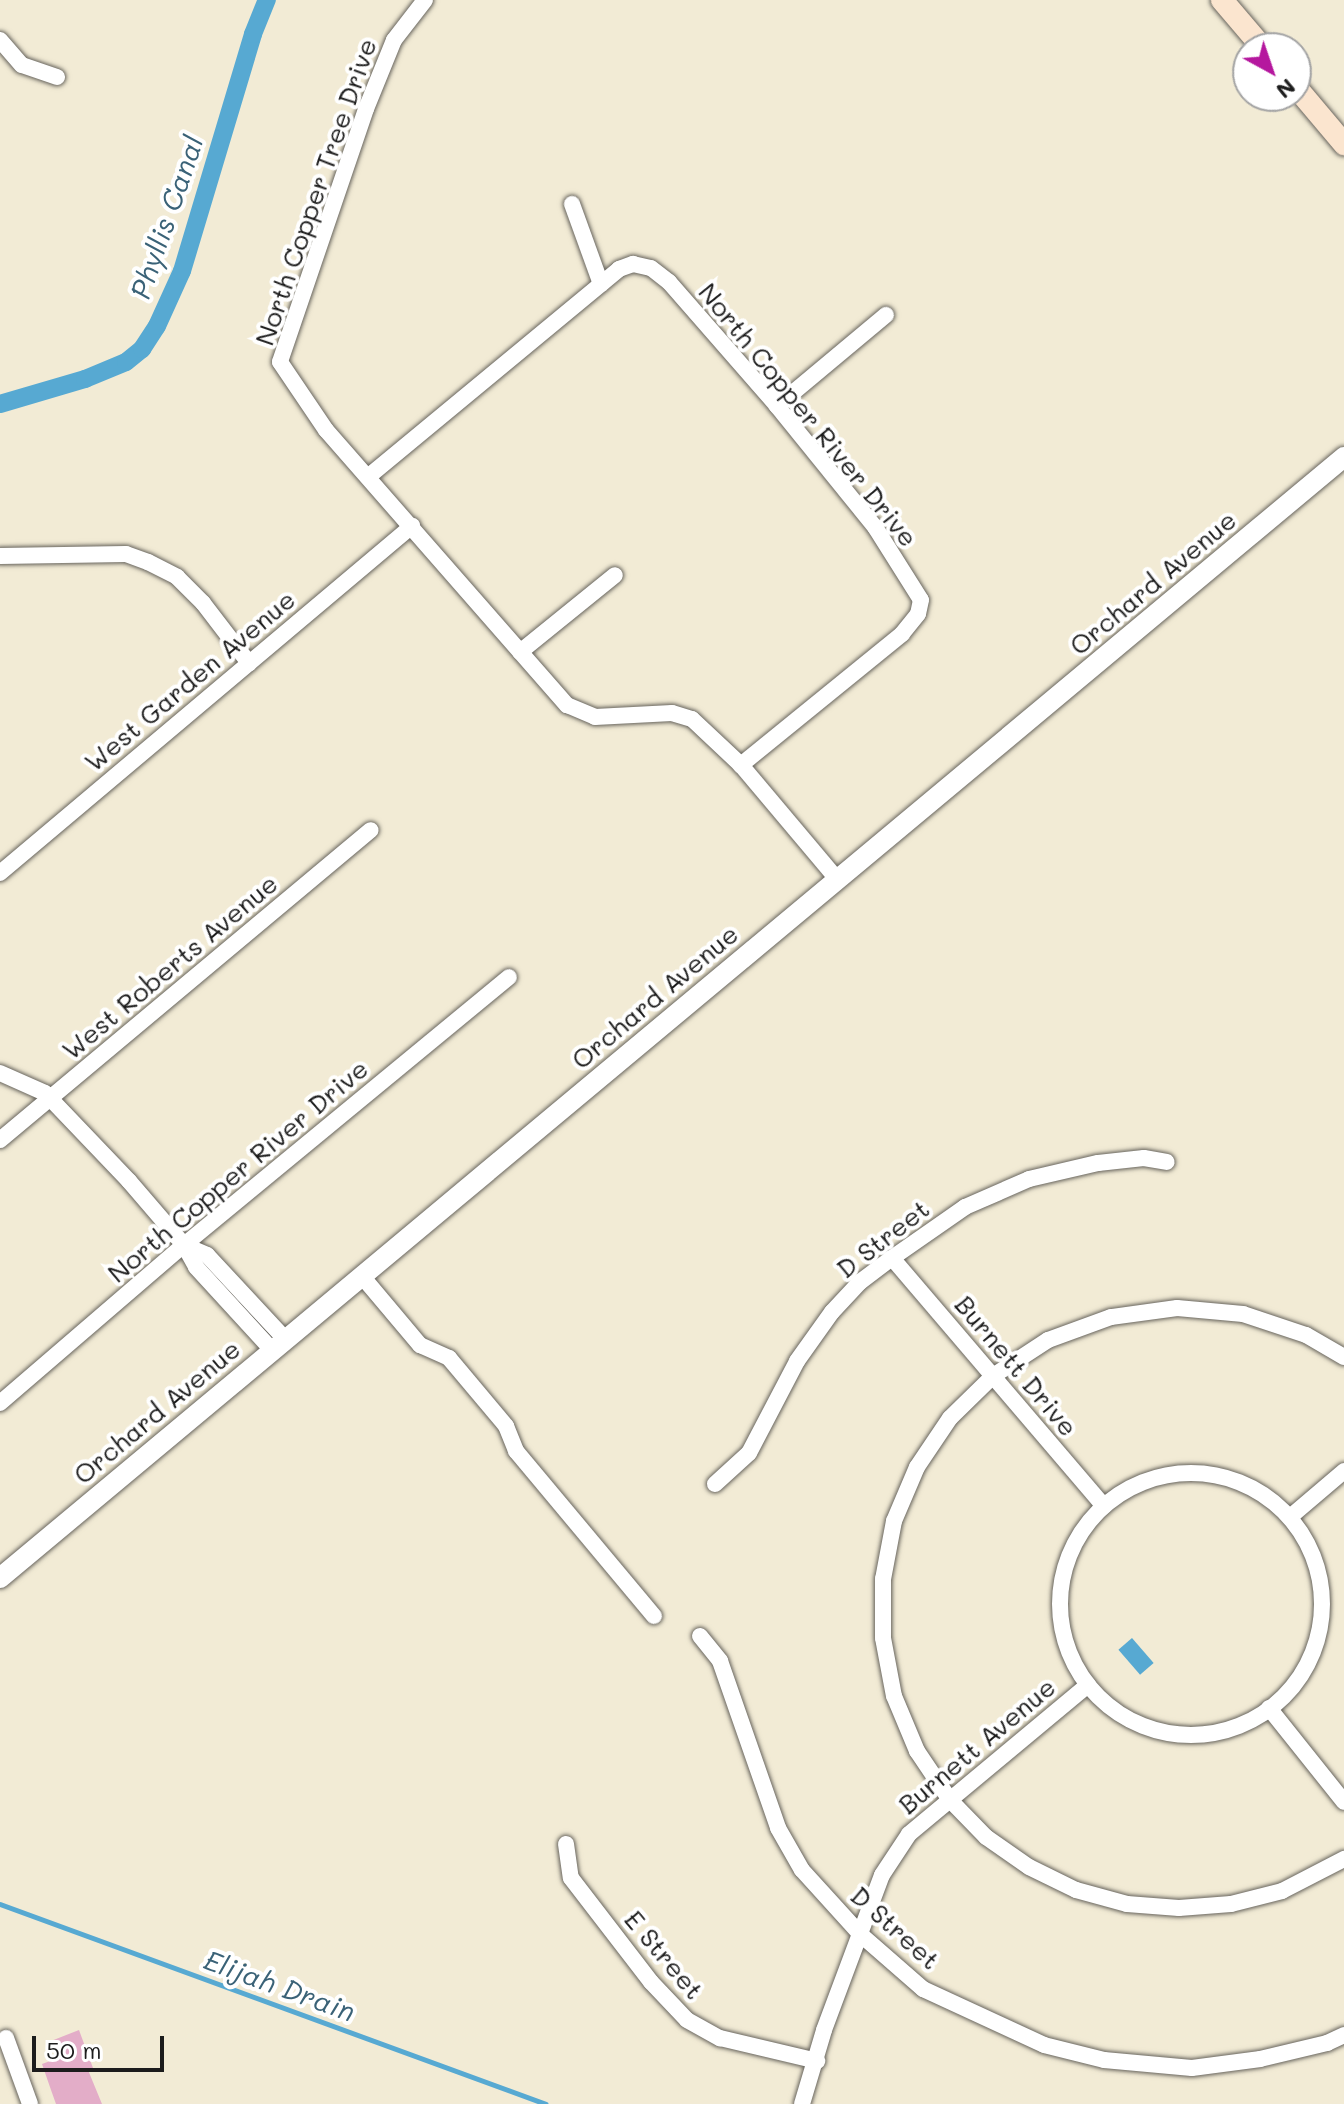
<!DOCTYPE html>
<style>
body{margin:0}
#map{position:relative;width:1344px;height:2104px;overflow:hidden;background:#f2ebd5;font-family:Mali,sans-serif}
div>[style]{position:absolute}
.water>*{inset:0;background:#57a9d2;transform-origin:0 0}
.stream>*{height:5px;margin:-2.5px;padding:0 2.5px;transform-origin:2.5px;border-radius:2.5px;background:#57a9d2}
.canal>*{height:18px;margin:-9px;padding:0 9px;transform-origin:9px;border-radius:9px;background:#57a9d2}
.building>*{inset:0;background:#e3adc8}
.roads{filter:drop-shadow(0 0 2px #67645d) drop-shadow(0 0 2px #67645d)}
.minor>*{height:16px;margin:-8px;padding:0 8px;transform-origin:8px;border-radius:8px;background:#fff}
.minor>.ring{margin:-8px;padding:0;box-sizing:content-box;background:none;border:16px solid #fff;border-radius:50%}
.tertiary>*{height:20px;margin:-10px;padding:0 10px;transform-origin:10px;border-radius:10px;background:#fff}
.secondary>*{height:22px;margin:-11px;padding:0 11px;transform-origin:11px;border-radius:11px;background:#fbe5cf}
span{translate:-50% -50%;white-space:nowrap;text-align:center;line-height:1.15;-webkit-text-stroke:8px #fff;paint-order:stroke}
.street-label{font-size:26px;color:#1c1c1c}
.water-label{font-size:28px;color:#3a6277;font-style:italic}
.north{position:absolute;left:1232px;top:32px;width:80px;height:80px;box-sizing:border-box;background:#fff;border:2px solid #a4a4a4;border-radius:50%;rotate:140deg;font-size:22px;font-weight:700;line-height:32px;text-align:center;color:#1c1c1c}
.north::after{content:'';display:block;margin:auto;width:28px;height:36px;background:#b5179e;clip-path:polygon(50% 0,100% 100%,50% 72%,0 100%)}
.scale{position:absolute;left:32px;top:2036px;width:132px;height:36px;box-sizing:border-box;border:4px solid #1c1c1c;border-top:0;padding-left:10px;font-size:24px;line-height:28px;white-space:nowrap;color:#1c1c1c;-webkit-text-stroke:6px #fff;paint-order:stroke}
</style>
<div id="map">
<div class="water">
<i style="left:1132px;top:1638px;width:33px;height:18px;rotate:49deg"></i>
</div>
<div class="stream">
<i style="left:0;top:1904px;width:581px;rotate:20.12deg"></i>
</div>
<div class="canal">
<i style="left:0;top:404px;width:89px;rotate:-16.4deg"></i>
<i style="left:85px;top:379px;width:44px;rotate:-22.5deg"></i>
<i style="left:126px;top:362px;width:21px;rotate:-39deg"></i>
<i style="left:142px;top:349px;width:27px;rotate:-57deg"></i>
<i style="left:157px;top:326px;width:60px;rotate:-65.6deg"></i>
<i style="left:182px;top:271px;width:247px;rotate:-73.3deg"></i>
<i style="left:253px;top:34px;width:37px;rotate:-68deg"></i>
</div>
<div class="building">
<i style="clip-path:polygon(79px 2030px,93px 2068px,88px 2070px,102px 2104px,56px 2104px,51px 2090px,42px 2064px,58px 2058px,51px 2041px)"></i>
</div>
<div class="roads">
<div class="minor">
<i style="left:425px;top:0;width:51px;rotate:127.8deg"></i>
<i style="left:394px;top:40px;width:74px;rotate:112.1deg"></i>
<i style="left:366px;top:109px;width:267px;rotate:108.8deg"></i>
<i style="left:280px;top:362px;width:82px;rotate:55.9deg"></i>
<i style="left:326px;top:430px;width:366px;rotate:48.8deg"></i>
<i style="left:567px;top:705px;width:30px;rotate:23deg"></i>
<i style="left:595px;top:717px;width:77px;rotate:-3deg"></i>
<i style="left:672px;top:713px;width:21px;rotate:17deg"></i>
<i style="left:692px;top:719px;width:67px;rotate:43.2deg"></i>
<i style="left:741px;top:765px;width:149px;rotate:49.9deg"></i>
<i style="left:0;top:40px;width:33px;rotate:49deg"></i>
<i style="left:22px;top:65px;width:37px;rotate:19deg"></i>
<i style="left:572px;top:204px;width:85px;rotate:70.1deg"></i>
<i style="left:777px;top:406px;width:142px;rotate:-39.9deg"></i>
<i style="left:369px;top:476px;width:325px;rotate:-39.6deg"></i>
<i style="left:619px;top:269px;width:15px;rotate:-20deg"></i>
<i style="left:633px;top:264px;width:18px;rotate:13deg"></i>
<i style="left:651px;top:268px;width:23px;rotate:38deg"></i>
<i style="left:669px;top:282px;width:164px;rotate:48.9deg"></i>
<i style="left:777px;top:406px;width:156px;rotate:51deg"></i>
<i style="left:875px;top:527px;width:86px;rotate:57.8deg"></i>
<i style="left:921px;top:600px;width:14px;rotate:102deg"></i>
<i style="left:918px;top:614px;width:26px;rotate:129deg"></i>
<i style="left:902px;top:634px;width:208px;rotate:140.9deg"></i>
<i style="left:0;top:556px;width:126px;rotate:-0.9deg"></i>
<i style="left:126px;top:554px;width:23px;rotate:20deg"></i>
<i style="left:148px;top:562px;width:33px;rotate:27deg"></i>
<i style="left:177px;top:577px;width:37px;rotate:45deg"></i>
<i style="left:203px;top:603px;width:76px;rotate:52.5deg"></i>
<i style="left:520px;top:652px;width:122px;rotate:-39deg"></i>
<i style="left:0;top:873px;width:539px;rotate:-40.11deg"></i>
<i style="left:0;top:1073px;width:49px;rotate:24deg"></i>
<i style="left:45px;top:1093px;width:122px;rotate:46.3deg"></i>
<i style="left:129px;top:1181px;width:84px;rotate:49.3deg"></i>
<i style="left:184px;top:1245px;width:25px;rotate:61deg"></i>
<i style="left:196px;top:1267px;width:113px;rotate:47.5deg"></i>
<i style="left:0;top:1140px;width:483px;rotate:-39.9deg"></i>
<i style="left:184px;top:1245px;width:25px;rotate:23deg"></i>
<i style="left:207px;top:1255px;width:115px;rotate:47.1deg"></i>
<i style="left:892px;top:1258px;width:326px;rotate:49.5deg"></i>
<i style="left:361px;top:1275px;width:92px;rotate:49.9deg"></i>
<i style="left:420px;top:1345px;width:32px;rotate:24deg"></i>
<i style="left:449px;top:1358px;width:89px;rotate:50deg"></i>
<i style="left:506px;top:1426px;width:27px;rotate:68deg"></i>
<i style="left:516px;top:1451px;width:215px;rotate:50.1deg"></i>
<i style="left:1344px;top:1357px;width:44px;rotate:-149.9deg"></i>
<i style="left:1306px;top:1335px;width:66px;rotate:-161.6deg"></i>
<i style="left:1243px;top:1314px;width:66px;rotate:-174.8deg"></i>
<i style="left:1177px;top:1308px;width:67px;rotate:172.2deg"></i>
<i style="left:1111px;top:1317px;width:67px;rotate:159.9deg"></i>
<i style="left:1048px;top:1340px;width:66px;rotate:146.8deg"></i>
<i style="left:993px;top:1376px;width:60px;rotate:135.7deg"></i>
<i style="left:950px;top:1418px;width:59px;rotate:124deg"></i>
<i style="left:917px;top:1467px;width:59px;rotate:113.1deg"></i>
<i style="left:894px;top:1521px;width:59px;rotate:100.7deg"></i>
<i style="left:883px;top:1579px;width:59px;rotate:90deg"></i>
<i style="left:883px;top:1638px;width:59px;rotate:79.3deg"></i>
<i style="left:894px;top:1696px;width:60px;rotate:67.3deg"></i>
<i style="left:917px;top:1751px;width:59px;rotate:56deg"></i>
<i style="left:950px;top:1800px;width:52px;rotate:45.8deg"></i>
<i style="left:986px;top:1837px;width:52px;rotate:34.9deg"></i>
<i style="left:1029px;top:1867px;width:52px;rotate:26.1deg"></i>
<i style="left:1076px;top:1890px;width:53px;rotate:15.4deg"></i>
<i style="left:1127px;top:1904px;width:52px;rotate:4.4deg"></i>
<i style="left:1179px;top:1908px;width:52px;rotate:-4.4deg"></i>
<i style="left:1231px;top:1904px;width:53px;rotate:-14.3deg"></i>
<i style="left:1282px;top:1891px;width:70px;rotate:-27.3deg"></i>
<i style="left:0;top:1403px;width:243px;rotate:-40.7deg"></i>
<i style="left:184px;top:1245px;width:421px;rotate:-39.5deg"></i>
<i class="ring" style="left:1060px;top:1473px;width:246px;height:246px"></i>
<i style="left:715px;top:1484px;width:46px;rotate:-42.4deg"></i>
<i style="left:749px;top:1453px;width:104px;rotate:-62.4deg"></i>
<i style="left:797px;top:1361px;width:60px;rotate:-54.5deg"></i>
<i style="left:832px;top:1312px;width:41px;rotate:-47deg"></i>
<i style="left:860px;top:1282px;width:40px;rotate:-37deg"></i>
<i style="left:892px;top:1258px;width:89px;rotate:-34.9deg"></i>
<i style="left:965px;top:1207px;width:70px;rotate:-23.6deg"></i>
<i style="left:1029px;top:1179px;width:71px;rotate:-13.1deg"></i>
<i style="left:1098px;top:1163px;width:46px;rotate:-6.2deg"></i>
<i style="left:1144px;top:1158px;width:23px;rotate:10deg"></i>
<i style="left:1290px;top:1517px;width:71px;rotate:-40.4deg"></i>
<i style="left:700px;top:1636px;width:32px;rotate:51deg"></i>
<i style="left:720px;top:1661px;width:177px;rotate:70.8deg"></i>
<i style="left:778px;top:1828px;width:48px;rotate:60.3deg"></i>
<i style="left:802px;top:1870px;width:86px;rotate:47.8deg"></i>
<i style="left:860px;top:1934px;width:84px;rotate:41.1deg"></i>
<i style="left:923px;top:1989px;width:133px;rotate:24.8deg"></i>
<i style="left:1044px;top:2045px;width:62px;rotate:14deg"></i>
<i style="left:1104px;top:2060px;width:88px;rotate:5.2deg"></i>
<i style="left:1192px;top:2068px;width:69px;rotate:-7.5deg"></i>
<i style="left:1260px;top:2059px;width:69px;rotate:-13.4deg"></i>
<i style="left:1327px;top:2043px;width:19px;rotate:-25deg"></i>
<i style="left:1269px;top:1708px;width:120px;rotate:51.4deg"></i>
<i style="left:566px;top:1844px;width:34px;rotate:82deg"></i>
<i style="left:571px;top:1878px;width:131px;rotate:52.4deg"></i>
<i style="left:651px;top:1982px;width:52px;rotate:46.5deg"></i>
<i style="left:687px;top:2020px;width:38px;rotate:29deg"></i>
<i style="left:720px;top:2038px;width:100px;rotate:13.3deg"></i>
<i style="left:6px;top:2038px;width:70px;rotate:70deg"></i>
<i style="left:802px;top:2104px;width:77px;rotate:-73.4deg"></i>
<i style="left:824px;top:2030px;width:165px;rotate:-69.5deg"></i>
<i style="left:882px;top:1875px;width:49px;rotate:-56.6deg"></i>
<i style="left:909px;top:1834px;width:233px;rotate:-39.8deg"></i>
</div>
<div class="tertiary">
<i style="left:0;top:1578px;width:1750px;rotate:-39.83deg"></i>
</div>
<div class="secondary">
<i style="left:1222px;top:0;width:63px;rotate:49.5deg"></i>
<i style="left:1296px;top:87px;width:75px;rotate:49.9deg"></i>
</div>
</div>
<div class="street-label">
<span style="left:316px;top:192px;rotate:-71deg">North Copper Tree Drive</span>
<span style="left:808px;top:415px;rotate:51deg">North Copper River Drive</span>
<span style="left:1153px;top:583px;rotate:-40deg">Orchard Avenue</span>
<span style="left:190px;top:681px;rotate:-40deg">West Garden Avenue</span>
<span style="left:170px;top:967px;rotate:-40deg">West Roberts Avenue</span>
<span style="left:655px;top:997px;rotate:-40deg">Orchard Avenue</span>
<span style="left:238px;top:1171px;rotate:-40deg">North Copper River Drive</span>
<span style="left:883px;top:1239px;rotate:-38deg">D Street</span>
<span style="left:1016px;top:1366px;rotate:50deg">Burnett Drive</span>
<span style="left:157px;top:1412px;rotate:-40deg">Orchard Avenue</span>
<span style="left:977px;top:1746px;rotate:-40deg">Burnett Avenue</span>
<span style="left:895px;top:1928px;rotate:42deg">D Street</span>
<span style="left:664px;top:1955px;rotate:50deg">E Street</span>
</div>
<div class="water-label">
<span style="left:166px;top:217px;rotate:-71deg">Phyllis Canal</span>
<span style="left:280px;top:1985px;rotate:20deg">Elijah Drain</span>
</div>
<div class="north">N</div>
<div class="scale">50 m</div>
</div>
